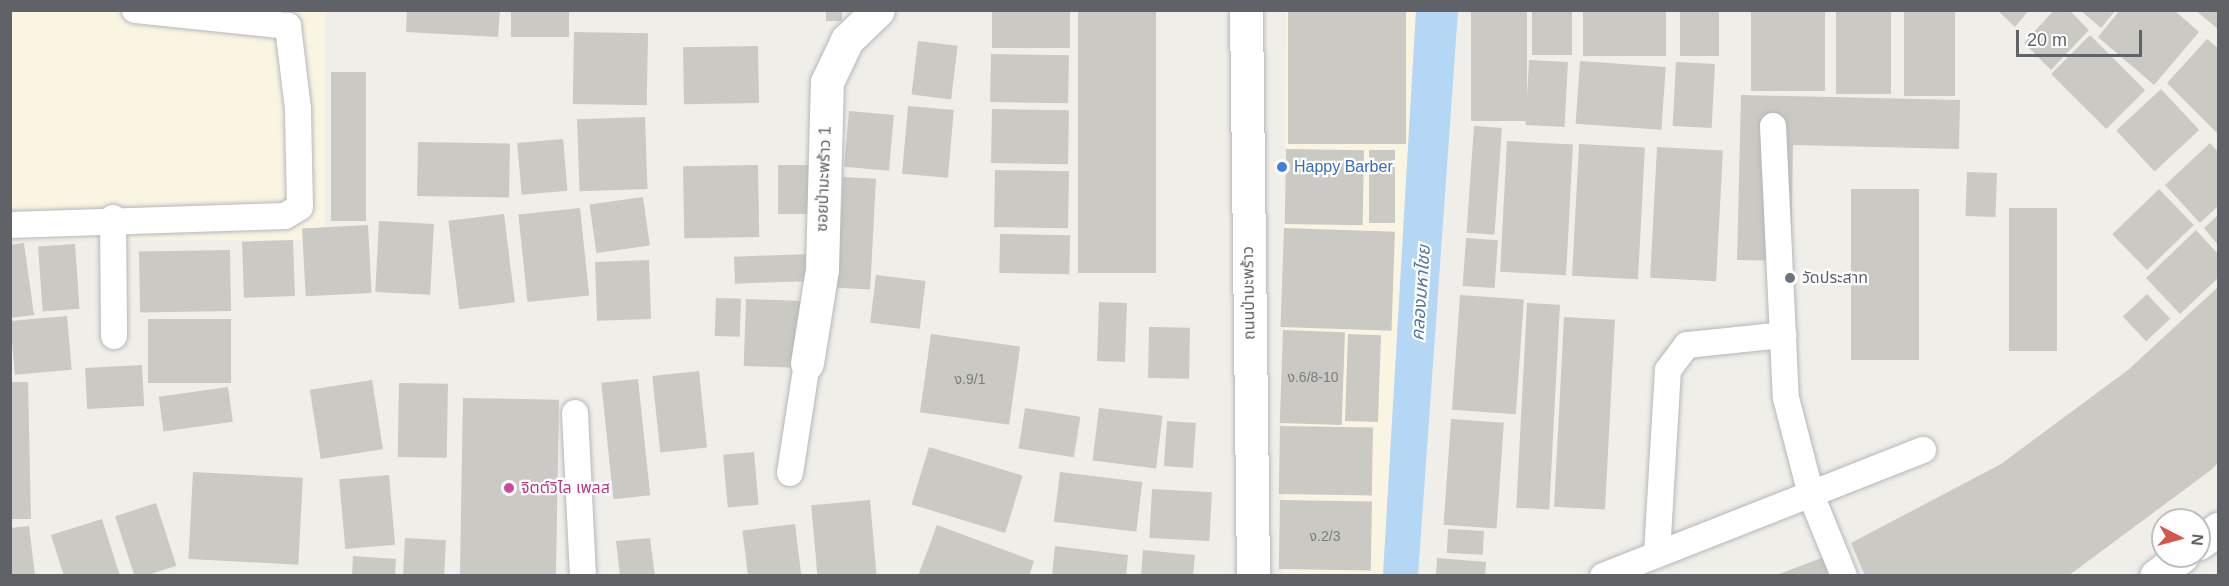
<!DOCTYPE html>
<meta charset="utf-8">
<style>
body{margin:0}
#map{position:relative;width:2229px;height:586px;overflow:hidden;background:#efeee8;font-family:Helvetica,"Noto Sans Thai",sans-serif}
div>[style]{position:absolute}
.commercial>*{inset:0;background:#faf5e2;transform-origin:0 0}
.water>*{inset:0;background:#b3d7f4}
.building>*{inset:0;background:#cbc9c4;transform-origin:0 0}
.roads{filter:drop-shadow(0 0 2px #b5b7bb) drop-shadow(0 0 2px #b5b7bb)}
.lane>*{height:26px;margin:-13px;padding:0 13px;transform-origin:13px;border-radius:13px;background:#fff}
.street>*{height:33px;margin:-16.5px;padding:0 16.5px;transform-origin:16.5px;border-radius:16.5px;background:#fff}
.secondary>*{height:33px;margin:-16.5px;padding:0 16.5px;transform-origin:16.5px;border-radius:16.5px;background:#fff}
.dots>*{width:16px;height:16px;translate:-50% -50%;box-sizing:border-box;border:3px solid #fff;border-radius:50%}
span{translate:-50% -50%;white-space:nowrap;text-align:center;line-height:1.15;-webkit-text-stroke:4.5px #fff;paint-order:stroke}
.number-label{font-size:14px;color:#7a7c7e}
.number-label span{-webkit-text-stroke-width:0}
.shop-label{font-size:16px;color:#366cbe}
.left{translate:0 -50%;text-align:left}
.street-label{font-size:16px;color:#5f6266}
.worship-label{font-size:16px;color:#5b616d}
.hotel-label{font-size:16px;color:#b23c85}
.water-label{font-size:18px;color:#5178a6;font-style:italic}
.frame{position:absolute;inset:0;border:12px solid #5f6266;pointer-events:none}
.north{position:absolute;left:2151px;top:508px;width:60px;height:60px;box-sizing:border-box;background:#fff;border:2px solid #bfc0c2;border-radius:50%;rotate:96deg;font-size:16px;font-weight:700;line-height:24px;text-align:center;color:#5f6266}
.north::after{content:'';display:block;margin:auto;width:21px;height:27px;background:#d4574a;clip-path:polygon(50% 0,100% 100%,50% 72%,0 100%)}
.scale{position:absolute;left:2016px;top:30px;width:126px;height:27px;box-sizing:border-box;border:3px solid #5f6266;border-top:0;padding-left:8px;font-size:18px;line-height:21px;white-space:nowrap;color:#5f6266;-webkit-text-stroke:4px #fff;paint-order:stroke}
</style>
<div id="map">
<div class="commercial">
<i style="left:11px;top:11px;width:314px;height:229px"></i>
<i style="clip-path:polygon(1286px 11px,1416px 11px,1383px 575px,1283px 576px)"></i>
</div>
<div class="water">
<i style="clip-path:polygon(1416px 11px,1458px 11px,1418px 575px,1383px 575px)"></i>
</div>
<div class="building">
<i style="clip-path:polygon(407px 10px,500px 10px,498px 37px,406px 32px)"></i>
<i style="left:511px;top:10px;width:58px;height:27px"></i>
<i style="left:826px;top:10px;width:16px;height:11px"></i>
<i style="left:992px;top:10px;width:78px;height:38px"></i>
<i style="left:1288px;top:10px;width:118px;height:134px"></i>
<i style="left:1471px;top:10px;width:56px;height:111px"></i>
<i style="left:1532px;top:10px;width:40px;height:45px"></i>
<i style="left:1583px;top:10px;width:83px;height:46px"></i>
<i style="left:1680px;top:10px;width:39px;height:46px"></i>
<i style="left:1751px;top:10px;width:74px;height:81px"></i>
<i style="left:1836px;top:10px;width:55px;height:84px"></i>
<i style="left:1904px;top:10px;width:51px;height:86px"></i>
<i style="clip-path:polygon(1997px 10px,2029px 10px,2015px 27px)"></i>
<i style="clip-path:polygon(2054px 10px,2069px 10px,2089px 30px,2051px 70px,2024px 43px)"></i>
<i style="clip-path:polygon(2080px 10px,2116px 10px,2101px 28px)"></i>
<i style="clip-path:polygon(2120px 10px,2174px 10px,2199px 32px,2154px 85px,2098px 37px)"></i>
<i style="clip-path:polygon(2195px 10px,2218px 10px,2218px 29px)"></i>
<i style="left:1078px;top:11px;width:78px;height:262px"></i>
<i style="left:574px;top:32px;width:74px;height:72px;rotate:1deg"></i>
<i style="left:2090px;top:35px;width:78px;height:55px;rotate:45deg"></i>
<i style="clip-path:polygon(2207px 39px,2218px 48px,2218px 134px,2167px 83px)"></i>
<i style="left:918px;top:41px;width:40px;height:54px;rotate:7deg"></i>
<i style="left:758px;top:46px;width:57px;height:75px;rotate:89deg"></i>
<i style="left:991px;top:54px;width:78px;height:48px;rotate:1deg"></i>
<i style="left:1529px;top:60px;width:39px;height:65px;rotate:3deg"></i>
<i style="left:1580px;top:61px;width:86px;height:63px;rotate:4deg"></i>
<i style="left:1676px;top:62px;width:39px;height:64px;rotate:3deg"></i>
<i style="left:331px;top:72px;width:35px;height:149px"></i>
<i style="left:2161px;top:89px;width:56px;height:61px;rotate:47deg"></i>
<i style="clip-path:polygon(1741px 95px,1960px 100px,1959px 149px,1793px 145px,1791px 261px,1737px 260px)"></i>
<i style="left:908px;top:106px;width:46px;height:68px;rotate:5deg"></i>
<i style="left:992px;top:109px;width:77px;height:54px;rotate:1deg"></i>
<i style="left:849px;top:111px;width:45px;height:56px;rotate:5deg"></i>
<i style="left:645px;top:117px;width:72px;height:68px;rotate:88deg"></i>
<i style="left:1474px;top:126px;width:28px;height:107px;rotate:4deg"></i>
<i style="left:563px;top:139px;width:52px;height:46px;rotate:85deg"></i>
<i style="left:1507px;top:141px;width:66px;height:131px;rotate:3deg"></i>
<i style="left:418px;top:142px;width:92px;height:54px;rotate:1deg"></i>
<i style="clip-path:polygon(2210px 143px,2218px 152px,2218px 206px,2200px 223px,2165px 185px)"></i>
<i style="left:1579px;top:144px;width:66px;height:132px;rotate:3deg"></i>
<i style="left:1657px;top:147px;width:66px;height:131px;rotate:3deg"></i>
<i style="left:1286px;top:149px;width:78px;height:75px;rotate:1deg"></i>
<i style="left:1369px;top:150px;width:26px;height:73px"></i>
<i style="left:758px;top:165px;width:72px;height:75px;rotate:89deg"></i>
<i style="left:778px;top:165px;width:37px;height:49px"></i>
<i style="left:995px;top:170px;width:74px;height:57px;rotate:1deg"></i>
<i style="left:1967px;top:172px;width:30px;height:44px;rotate:2deg"></i>
<i style="left:843px;top:177px;width:33px;height:111px;rotate:3deg"></i>
<i style="left:1851px;top:189px;width:68px;height:171px"></i>
<i style="left:2159px;top:189px;width:50px;height:65px;rotate:46deg"></i>
<i style="left:643px;top:197px;width:49px;height:54px;rotate:82deg"></i>
<i style="left:580px;top:208px;width:88px;height:62px;rotate:84deg"></i>
<i style="left:2009px;top:208px;width:48px;height:143px"></i>
<i style="left:504px;top:214px;width:89px;height:56px;rotate:83deg"></i>
<i style="clip-path:polygon(2218px 215px,2218px 245px,2204px 228px)"></i>
<i style="left:379px;top:221px;width:55px;height:71px;rotate:3deg"></i>
<i style="left:368px;top:225px;width:68px;height:66px;rotate:87deg"></i>
<i style="left:1284px;top:228px;width:111px;height:99px;rotate:2deg"></i>
<i style="clip-path:polygon(2196px 230px,2218px 254px,2218px 278px,2180px 314px,2146px 278px)"></i>
<i style="left:1000px;top:234px;width:70px;height:39px;rotate:1deg"></i>
<i style="left:1466px;top:238px;width:32px;height:48px;rotate:4deg"></i>
<i style="left:293px;top:240px;width:56px;height:51px;rotate:88deg"></i>
<i style="clip-path:polygon(24px 243px,34px 315px,10px 318px,10px 245px)"></i>
<i style="left:75px;top:244px;width:65px;height:37px;rotate:86deg"></i>
<i style="left:230px;top:250px;width:61px;height:91px;rotate:89deg"></i>
<i style="left:810px;top:254px;width:27px;height:76px;rotate:88deg"></i>
<i style="left:649px;top:260px;width:59px;height:54px;rotate:88deg"></i>
<i style="left:876px;top:275px;width:50px;height:48px;rotate:7deg"></i>
<i style="clip-path:polygon(2218px 287px,2218px 463px,2211px 470px,2068px 576px,1865px 576px,1851px 543px,2001px 464px,2128px 370px)"></i>
<i style="left:2147px;top:294px;width:34px;height:33px;rotate:47deg"></i>
<i style="left:1460px;top:295px;width:64px;height:115px;rotate:4deg"></i>
<i style="left:716px;top:298px;width:25px;height:38px;rotate:2deg"></i>
<i style="left:746px;top:299px;width:58px;height:67px;rotate:2deg"></i>
<i style="left:1099px;top:302px;width:28px;height:59px;rotate:2deg"></i>
<i style="left:1527px;top:303px;width:33px;height:205px;rotate:3deg"></i>
<i style="left:67px;top:316px;width:54px;height:57px;rotate:85deg"></i>
<i style="left:1564px;top:317px;width:51px;height:190px;rotate:3deg"></i>
<i style="left:148px;top:319px;width:83px;height:64px"></i>
<i style="left:1149px;top:327px;width:41px;height:51px;rotate:1deg"></i>
<i style="left:1283px;top:330px;width:62px;height:93px;rotate:2deg"></i>
<i style="left:931px;top:334px;width:90px;height:79px;rotate:8deg"></i>
<i style="left:1348px;top:334px;width:33px;height:87px;rotate:2deg"></i>
<i style="left:142px;top:365px;width:41px;height:57px;rotate:87deg"></i>
<i style="left:699px;top:371px;width:77px;height:47px;rotate:84deg"></i>
<i style="left:638px;top:379px;width:117px;height:37px;rotate:84deg"></i>
<i style="left:372px;top:380px;width:70px;height:63px;rotate:81deg"></i>
<i style="clip-path:polygon(10px 382px,28px 382px,31px 519px,10px 519px)"></i>
<i style="left:399px;top:383px;width:49px;height:74px;rotate:1deg"></i>
<i style="left:228px;top:387px;width:35px;height:70px;rotate:82deg"></i>
<i style="left:463px;top:398px;width:96px;height:178px;rotate:1deg"></i>
<i style="left:1025px;top:408px;width:56px;height:41px;rotate:9deg"></i>
<i style="left:1099px;top:408px;width:64px;height:53px;rotate:7deg"></i>
<i style="left:1451px;top:419px;width:53px;height:106px;rotate:4deg"></i>
<i style="left:1167px;top:421px;width:29px;height:45px;rotate:4deg"></i>
<i style="left:1280px;top:426px;width:93px;height:68px;rotate:1deg"></i>
<i style="left:929px;top:447px;width:98px;height:60px;rotate:17deg"></i>
<i style="left:754px;top:452px;width:53px;height:31px;rotate:85deg"></i>
<i style="left:193px;top:472px;width:110px;height:87px;rotate:3deg"></i>
<i style="left:1060px;top:472px;width:83px;height:50px;rotate:7deg"></i>
<i style="left:389px;top:475px;width:70px;height:50px;rotate:85deg"></i>
<i style="left:1152px;top:489px;width:60px;height:49px;rotate:3deg"></i>
<i style="left:870px;top:500px;width:76px;height:59px;rotate:85deg"></i>
<i style="left:1280px;top:500px;width:92px;height:69px;rotate:1deg"></i>
<i style="left:156px;top:503px;width:66px;height:43px;rotate:72deg"></i>
<i style="clip-path:polygon(102px 519px,120px 576px,64px 576px,51px 535px)"></i>
<i style="left:795px;top:524px;width:52px;height:53px;rotate:83deg"></i>
<i style="clip-path:polygon(937px 525px,1034px 561px,1029px 576px,918px 576px)"></i>
<i style="clip-path:polygon(29px 526px,35px 576px,10px 576px,10px 528px)"></i>
<i style="left:1448px;top:529px;width:36px;height:24px;rotate:3deg"></i>
<i style="left:405px;top:538px;width:41px;height:38px;rotate:3deg"></i>
<i style="clip-path:polygon(650px 538px,655px 576px,620px 576px,616px 541px)"></i>
<i style="clip-path:polygon(1055px 546px,1128px 555px,1126px 576px,1052px 576px)"></i>
<i style="clip-path:polygon(1143px 550px,1195px 555px,1193px 576px,1141px 576px)"></i>
<i style="clip-path:polygon(353px 556px,396px 559px,395px 576px,352px 576px)"></i>
<i style="clip-path:polygon(1824px 557px,1831px 576px,1774px 576px)"></i>
<i style="clip-path:polygon(1437px 558px,1486px 562px,1485px 576px,1436px 576px)"></i>
</div>
<div class="roads">
<div class="lane">
<i style="left:1773px;top:126px;width:272px;rotate:87.3deg"></i>
<i style="left:1786px;top:398px;width:100px;rotate:75.5deg"></i>
<i style="left:1811px;top:495px;width:87px;rotate:67.8deg"></i>
<i style="left:113px;top:218px;width:118px;rotate:89.5deg"></i>
<i style="left:10px;top:225px;width:275px;rotate:-1.9deg"></i>
<i style="left:285px;top:216px;width:17px;rotate:-31deg"></i>
<i style="left:300px;top:207px;width:98px;rotate:-91.2deg"></i>
<i style="left:298px;top:109px;width:84px;rotate:-96.9deg"></i>
<i style="left:288px;top:26px;width:154px;rotate:-174deg"></i>
<i style="left:575px;top:413px;width:163px;rotate:87.2deg"></i>
<i style="left:790px;top:473px;width:111px;rotate:-81.2deg"></i>
<i style="left:1657px;top:554px;width:184px;rotate:-86.6deg"></i>
<i style="left:1668px;top:370px;width:31px;rotate:-53deg"></i>
<i style="left:1687px;top:345px;width:97px;rotate:-5.9deg"></i>
<i style="left:1603px;top:576px;width:344px;rotate:-21.5deg"></i>
</div>
<div class="street">
<i style="left:807px;top:363px;width:95px;rotate:-80.9deg"></i>
<i style="left:822px;top:269px;width:187px;rotate:-88.5deg"></i>
<i style="left:827px;top:82px;width:47px;rotate:-64.5deg"></i>
<i style="left:847px;top:40px;width:43px;rotate:-44.1deg"></i>
</div>
<div class="secondary">
<i style="left:1246px;top:10px;width:566px;rotate:89.29deg"></i>
<i style="left:2199px;top:543px;width:24px;rotate:-36deg"></i>
<i style="left:2156px;top:576px;width:33px;rotate:-38deg"></i>
</div>
</div>
<div class="dots">
<i style="left:1282px;top:167px;background:#3f7fe0"></i>
<i style="left:1790px;top:278px;background:#6b7280"></i>
<i style="left:509px;top:488px;background:#d1479c"></i>
</div>
<div class="number-label">
<span style="left:1313px;top:377px">ง.6/8-10</span>
<span style="left:970px;top:379px">ง.9/1</span>
<span style="left:1325px;top:536px">ง.2/3</span>
</div>
<div class="shop-label">
<span class="left" style="left:1294px;top:167px">Happy Barber</span>
</div>
<div class="street-label">
<span style="left:824px;top:179px;rotate:-88deg">ซอยป่ามะพร้าว 1</span>
<span style="left:1249px;top:293px;rotate:-91deg">ถนนป่ามะพร้าว</span>
</div>
<div class="worship-label">
<span class="left" style="left:1802px;top:278px">วัดประสาท</span>
</div>
<div class="hotel-label">
<span class="left" style="left:521px;top:488px">จิตต์วิไล เพลส</span>
</div>
<div class="water-label">
<span style="left:1421px;top:293px;rotate:-86deg">คลองมหาไชย</span>
</div>
<div class="frame"></div>
<div class="north">N</div>
<div class="scale">20 m</div>
</div>
